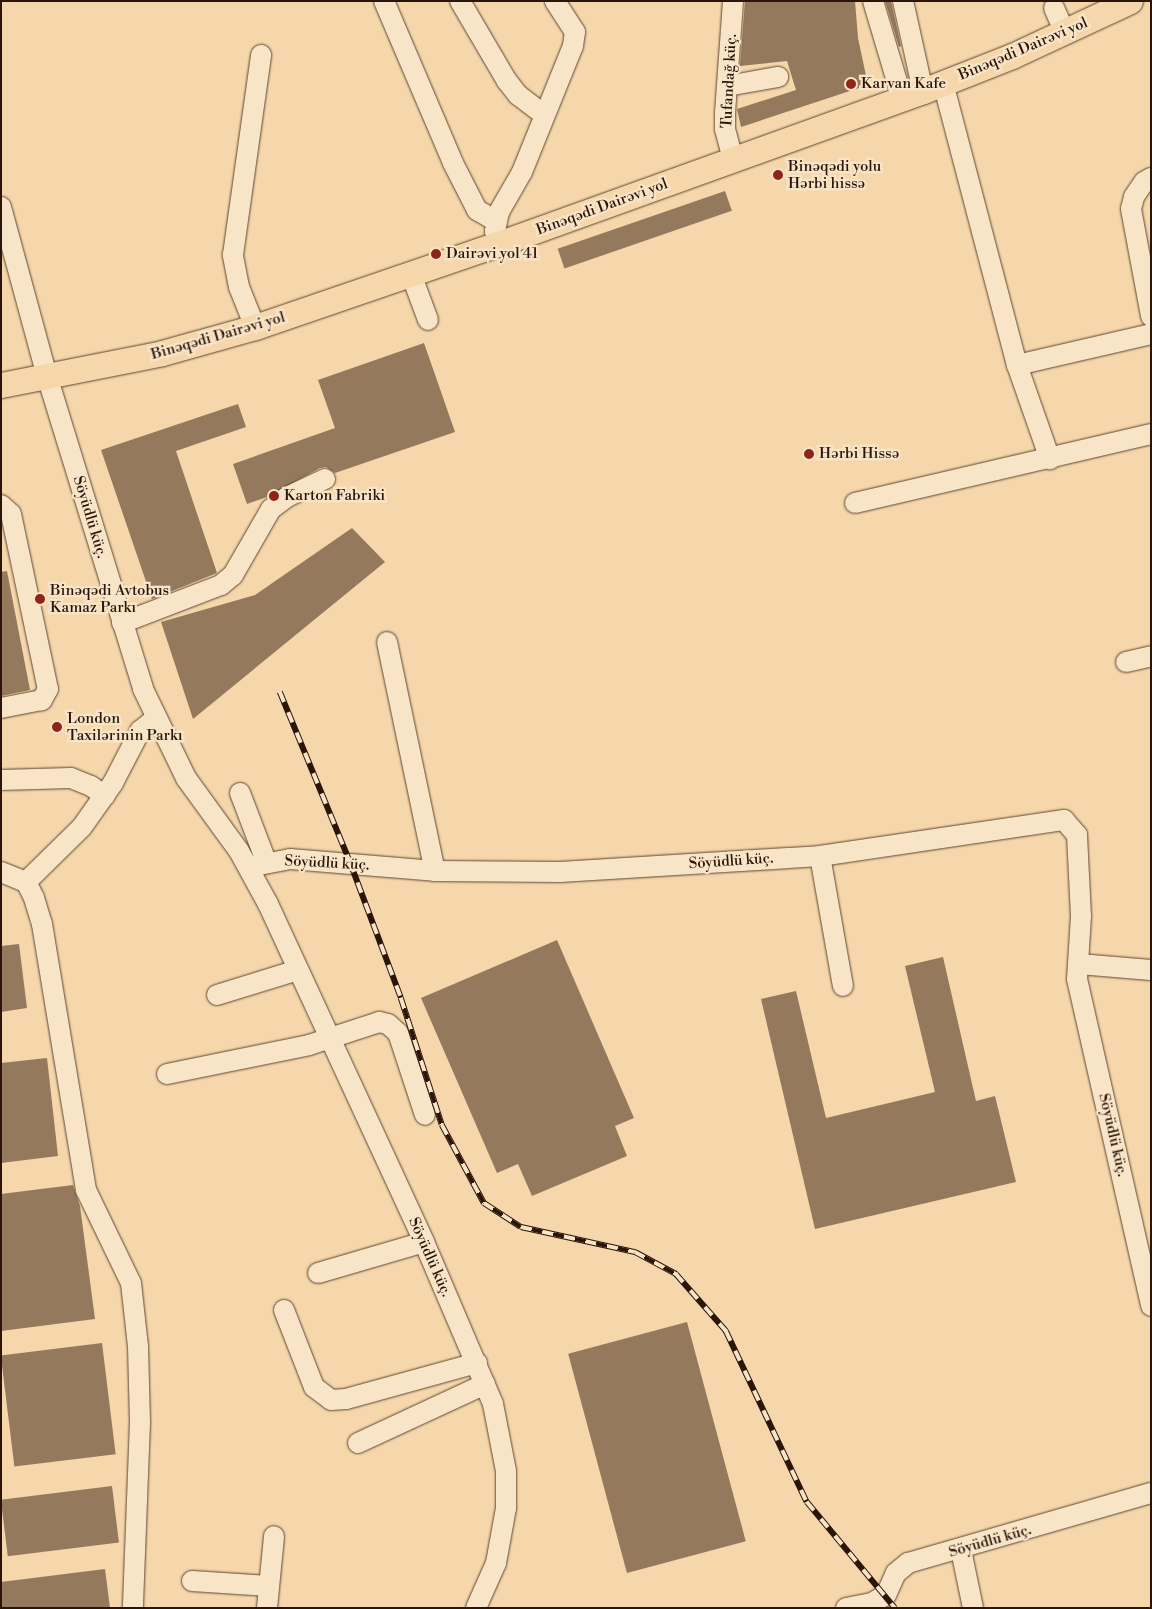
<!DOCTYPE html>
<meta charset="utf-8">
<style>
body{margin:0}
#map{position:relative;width:1152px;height:1609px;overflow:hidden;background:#f5d7ab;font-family:"Libre Bodoni",serif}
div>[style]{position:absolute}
.building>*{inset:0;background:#94795d;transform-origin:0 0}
.roads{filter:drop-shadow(0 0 1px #5e4531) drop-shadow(0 0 1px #5e4531)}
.minor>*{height:20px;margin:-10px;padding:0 10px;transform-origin:10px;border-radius:10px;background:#f8e5c8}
.major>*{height:25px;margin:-12.5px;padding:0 12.5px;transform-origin:12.5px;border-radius:12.5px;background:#f5d7ab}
.rail>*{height:5.5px;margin-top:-2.75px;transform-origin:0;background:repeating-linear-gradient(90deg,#f8e5c8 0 11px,#2b1408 0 22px);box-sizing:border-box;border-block:1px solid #2b1408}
.dots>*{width:14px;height:14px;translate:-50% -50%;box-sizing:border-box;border:2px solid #f8e5c8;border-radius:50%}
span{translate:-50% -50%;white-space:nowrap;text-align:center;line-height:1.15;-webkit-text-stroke:4.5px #f8e5c8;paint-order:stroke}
.street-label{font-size:15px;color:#2b1408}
.poi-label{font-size:15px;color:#2b1408}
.left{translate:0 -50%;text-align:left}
.frame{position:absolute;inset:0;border:2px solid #2b1408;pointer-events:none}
</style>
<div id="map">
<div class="building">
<i style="clip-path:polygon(745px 1px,855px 1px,858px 38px,868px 85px,741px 127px,737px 109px,796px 90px,787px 61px,740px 66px)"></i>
<i style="clip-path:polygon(885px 1px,891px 1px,901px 46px,899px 47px)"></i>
<i style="left:725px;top:191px;width:21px;height:177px;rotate:71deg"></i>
<i style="clip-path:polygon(424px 343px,455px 432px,335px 473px,326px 467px,320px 468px,267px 497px,247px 504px,233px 464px,335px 428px,318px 380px)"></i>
<i style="clip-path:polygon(238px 404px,246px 427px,176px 451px,217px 573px,152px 599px,101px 450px)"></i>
<i style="clip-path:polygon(352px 528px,385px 562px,193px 719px,161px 622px,255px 595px)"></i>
<i style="clip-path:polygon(7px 571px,30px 690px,1px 696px,1px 572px)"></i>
<i style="clip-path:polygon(557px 940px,634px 1118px,615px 1126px,627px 1156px,532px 1196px,518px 1164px,497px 1173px,421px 998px)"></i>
<i style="clip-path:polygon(19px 944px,27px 1008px,1px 1012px,1px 946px)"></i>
<i style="clip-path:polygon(943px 957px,976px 1101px,995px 1096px,1016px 1182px,815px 1229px,761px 999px,796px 991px,826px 1118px,935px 1092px,905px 966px)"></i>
<i style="clip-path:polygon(47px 1058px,58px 1156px,1px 1163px,1px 1063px)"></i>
<i style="clip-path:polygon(73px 1185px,80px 1206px,95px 1319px,1px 1331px,1px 1194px)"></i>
<i style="left:687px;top:1322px;width:227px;height:123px;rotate:75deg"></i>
<i style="left:102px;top:1343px;width:112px;height:102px;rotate:83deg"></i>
<i style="left:112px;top:1486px;width:57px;height:112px;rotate:83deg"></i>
<i style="clip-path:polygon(105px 1569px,110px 1608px,1px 1608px,1px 1582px)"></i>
</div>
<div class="roads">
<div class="minor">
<i style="left:384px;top:1px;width:176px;rotate:66.9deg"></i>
<i style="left:453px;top:163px;width:53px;rotate:62.9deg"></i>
<i style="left:477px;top:210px;width:22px;rotate:30deg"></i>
<i style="left:460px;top:1px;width:93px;rotate:59.6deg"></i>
<i style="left:507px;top:81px;width:18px;rotate:52deg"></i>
<i style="left:518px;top:95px;width:31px;rotate:37deg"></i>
<i style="left:873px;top:1px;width:101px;rotate:73.4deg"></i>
<i style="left:903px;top:1px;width:92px;rotate:77.5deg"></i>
<i style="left:1054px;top:8px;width:27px;rotate:66deg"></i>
<i style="left:943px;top:83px;width:292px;rotate:75.3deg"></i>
<i style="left:1017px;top:365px;width:100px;rotate:70.7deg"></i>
<i style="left:727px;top:86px;width:52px;rotate:-10deg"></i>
<i style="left:733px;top:159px;width:31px;rotate:-105deg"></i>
<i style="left:725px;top:129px;width:16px;rotate:-90deg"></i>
<i style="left:725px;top:113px;width:112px;rotate:-85.9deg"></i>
<i style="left:1151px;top:178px;width:8px;rotate:150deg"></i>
<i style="left:1144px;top:182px;width:18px;rotate:124deg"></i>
<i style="left:1134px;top:197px;width:12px;rotate:104deg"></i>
<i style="left:1131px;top:209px;width:109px;rotate:79.4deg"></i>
<i style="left:1px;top:207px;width:175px;rotate:74.8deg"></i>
<i style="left:47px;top:376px;width:327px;rotate:72.9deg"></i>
<i style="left:143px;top:689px;width:99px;rotate:64.2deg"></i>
<i style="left:186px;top:778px;width:90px;rotate:54deg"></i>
<i style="left:239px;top:851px;width:60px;rotate:61.3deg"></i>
<i style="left:268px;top:904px;width:372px;rotate:65.2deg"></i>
<i style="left:424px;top:1242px;width:176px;rotate:66.9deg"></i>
<i style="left:493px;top:1404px;width:68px;rotate:79deg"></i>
<i style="left:506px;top:1471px;width:37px;rotate:90deg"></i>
<i style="left:506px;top:1508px;width:56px;rotate:100.3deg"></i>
<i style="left:496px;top:1563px;width:49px;rotate:114deg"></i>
<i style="left:498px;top:244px;width:13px;rotate:-103deg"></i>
<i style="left:495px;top:231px;width:19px;rotate:-78deg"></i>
<i style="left:499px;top:212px;width:46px;rotate:-60.1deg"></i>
<i style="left:522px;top:172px;width:136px;rotate:-68deg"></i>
<i style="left:573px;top:46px;width:14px;rotate:-82deg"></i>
<i style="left:575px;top:32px;width:37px;rotate:-123deg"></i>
<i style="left:411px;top:274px;width:49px;rotate:69.7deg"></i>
<i style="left:255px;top:327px;width:43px;rotate:-111.8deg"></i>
<i style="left:239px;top:287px;width:33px;rotate:-101deg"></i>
<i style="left:233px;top:255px;width:202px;rotate:-82deg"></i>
<i style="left:1017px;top:365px;width:138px;rotate:-13deg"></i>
<i style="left:855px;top:503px;width:304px;rotate:-13.1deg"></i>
<i style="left:1px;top:505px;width:13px;rotate:42deg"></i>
<i style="left:11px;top:514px;width:179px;rotate:78.1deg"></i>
<i style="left:48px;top:689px;width:13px;rotate:119deg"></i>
<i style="left:42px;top:700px;width:42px;rotate:169deg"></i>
<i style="left:122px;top:623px;width:106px;rotate:-21deg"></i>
<i style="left:221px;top:585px;width:16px;rotate:-40deg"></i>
<i style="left:233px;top:575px;width:76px;rotate:-60.1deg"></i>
<i style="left:271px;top:509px;width:20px;rotate:-37deg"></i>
<i style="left:287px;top:497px;width:42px;rotate:-25.3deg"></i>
<i style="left:387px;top:642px;width:234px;rotate:78.2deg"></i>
<i style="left:1126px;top:662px;width:26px;rotate:-13deg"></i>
<i style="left:1px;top:780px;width:70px;rotate:-1.6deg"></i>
<i style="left:71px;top:778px;width:22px;rotate:22deg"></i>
<i style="left:91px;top:786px;width:17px;rotate:36deg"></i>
<i style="left:240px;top:793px;width:73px;rotate:69.1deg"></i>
<i style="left:820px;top:856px;width:132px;rotate:80deg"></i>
<i style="left:249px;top:867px;width:42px;rotate:-11deg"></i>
<i style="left:290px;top:859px;width:145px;rotate:4.7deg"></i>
<i style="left:435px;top:871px;width:125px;rotate:0.5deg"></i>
<i style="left:560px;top:872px;width:260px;rotate:-3.5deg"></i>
<i style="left:820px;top:856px;width:247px;rotate:-8.4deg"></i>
<i style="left:1064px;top:820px;width:20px;rotate:49deg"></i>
<i style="left:1077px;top:835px;width:81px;rotate:87.2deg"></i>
<i style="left:1081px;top:916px;width:63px;rotate:93.6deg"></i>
<i style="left:1077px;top:979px;width:335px;rotate:77.2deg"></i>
<i style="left:1px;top:872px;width:27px;rotate:22deg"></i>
<i style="left:26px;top:882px;width:18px;rotate:63deg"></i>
<i style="left:34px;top:898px;width:27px;rotate:73deg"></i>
<i style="left:42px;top:924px;width:270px;rotate:80.6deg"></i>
<i style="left:86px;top:1190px;width:103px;rotate:64.2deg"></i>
<i style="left:131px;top:1283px;width:63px;rotate:83.7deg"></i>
<i style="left:138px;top:1346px;width:76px;rotate:88.5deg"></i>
<i style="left:140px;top:1422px;width:186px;rotate:92.2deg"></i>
<i style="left:26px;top:882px;width:78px;rotate:-44.5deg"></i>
<i style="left:82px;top:827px;width:54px;rotate:-54.8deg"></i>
<i style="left:113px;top:783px;width:59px;rotate:-62.6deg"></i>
<i style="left:140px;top:731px;width:21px;rotate:-39deg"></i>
<i style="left:1079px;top:964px;width:72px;rotate:4.8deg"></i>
<i style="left:217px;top:995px;width:85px;rotate:-17.2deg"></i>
<i style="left:167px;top:1074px;width:145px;rotate:-11.5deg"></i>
<i style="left:309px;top:1045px;width:74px;rotate:-18.2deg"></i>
<i style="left:379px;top:1022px;width:9px;rotate:13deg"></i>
<i style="left:388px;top:1024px;width:13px;rotate:42deg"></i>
<i style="left:398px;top:1033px;width:86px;rotate:71.8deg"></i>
<i style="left:318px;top:1273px;width:110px;rotate:-16.3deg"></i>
<i style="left:284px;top:1310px;width:83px;rotate:68.7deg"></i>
<i style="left:314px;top:1387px;width:21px;rotate:37deg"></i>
<i style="left:331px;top:1400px;width:15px;rotate:-4deg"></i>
<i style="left:346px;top:1399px;width:136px;rotate:-15.4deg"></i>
<i style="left:358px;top:1443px;width:140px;rotate:-24.9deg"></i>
<i style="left:961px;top:1550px;width:59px;rotate:78.3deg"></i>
<i style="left:192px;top:1581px;width:77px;rotate:3.7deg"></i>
<i style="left:267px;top:1608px;width:72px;rotate:-84.4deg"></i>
<i style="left:846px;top:1608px;width:26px;rotate:-11deg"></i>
<i style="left:872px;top:1603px;width:16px;rotate:-30deg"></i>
<i style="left:886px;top:1595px;width:24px;rotate:-66deg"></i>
<i style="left:896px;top:1573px;width:16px;rotate:-40deg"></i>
<i style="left:908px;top:1563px;width:253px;rotate:-16.1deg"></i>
</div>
<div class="major">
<i style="left:1px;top:385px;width:164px;rotate:-11.2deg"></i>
<i style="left:162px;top:353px;width:97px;rotate:-15.6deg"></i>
<i style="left:255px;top:327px;width:257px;rotate:-18.9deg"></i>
<i style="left:498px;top:244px;width:452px;rotate:-19.8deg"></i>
<i style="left:923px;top:91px;width:96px;rotate:-21.5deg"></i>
<i style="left:1012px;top:56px;width:130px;rotate:-25deg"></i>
</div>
</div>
<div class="rail">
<i style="left:280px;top:692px;width:184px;rotate:67.6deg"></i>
<i style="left:350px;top:862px;width:145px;rotate:69.4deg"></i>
<i style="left:401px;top:998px;width:133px;rotate:72.1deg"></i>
<i style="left:442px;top:1125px;width:89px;rotate:61.7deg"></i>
<i style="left:484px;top:1203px;width:44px;rotate:33deg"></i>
<i style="left:521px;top:1227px;width:117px;rotate:12.4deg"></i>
<i style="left:635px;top:1252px;width:47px;rotate:28.2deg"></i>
<i style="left:676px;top:1274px;width:76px;rotate:48.7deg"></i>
<i style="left:726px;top:1331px;width:189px;rotate:64.7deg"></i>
<i style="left:807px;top:1502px;width:138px;rotate:50.3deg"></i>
</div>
<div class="dots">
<i style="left:851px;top:84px;background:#8f2418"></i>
<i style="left:778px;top:175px;background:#8f2418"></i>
<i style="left:436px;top:254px;background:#8f2418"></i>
<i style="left:809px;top:454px;background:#8f2418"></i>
<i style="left:274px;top:496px;background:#8f2418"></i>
<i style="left:40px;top:599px;background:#8f2418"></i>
<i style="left:57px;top:727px;background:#8f2418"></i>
</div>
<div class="street-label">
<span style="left:1023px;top:49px;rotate:-23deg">Binəqədi Dairəvi yol</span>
<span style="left:729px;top:81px;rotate:-87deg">Tufandağ küç.</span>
<span style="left:602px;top:207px;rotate:-20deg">Binəqədi Dairəvi yol</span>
<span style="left:218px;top:336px;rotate:-16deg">Binəqədi Dairəvi yol</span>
<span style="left:90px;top:517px;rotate:73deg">Söyüdlü küç.</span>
<span style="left:731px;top:861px;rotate:-4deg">Söyüdlü küç.</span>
<span style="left:327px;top:863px;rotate:3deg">Söyüdlü küç.</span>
<span style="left:1113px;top:1135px;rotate:77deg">Söyüdlü küç.</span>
<span style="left:430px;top:1257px;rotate:66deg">Söyüdlü küç.</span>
<span style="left:990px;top:1541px;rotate:-16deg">Söyüdlü küç.</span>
</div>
<div class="poi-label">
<span class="left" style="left:861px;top:84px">Karvan Kafe</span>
<span class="left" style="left:788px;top:175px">Binəqədi yolu<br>Hərbi hissə</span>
<span class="left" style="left:446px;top:254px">Dairəvi yol 41</span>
<span class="left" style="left:819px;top:454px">Hərbi Hissə</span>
<span class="left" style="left:284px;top:496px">Karton Fabriki</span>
<span class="left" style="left:50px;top:599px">Binəqədi Avtobus<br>Kamaz Parkı</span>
<span class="left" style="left:67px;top:727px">London<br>Taxilərinin Parkı</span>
</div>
<div class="frame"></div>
</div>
